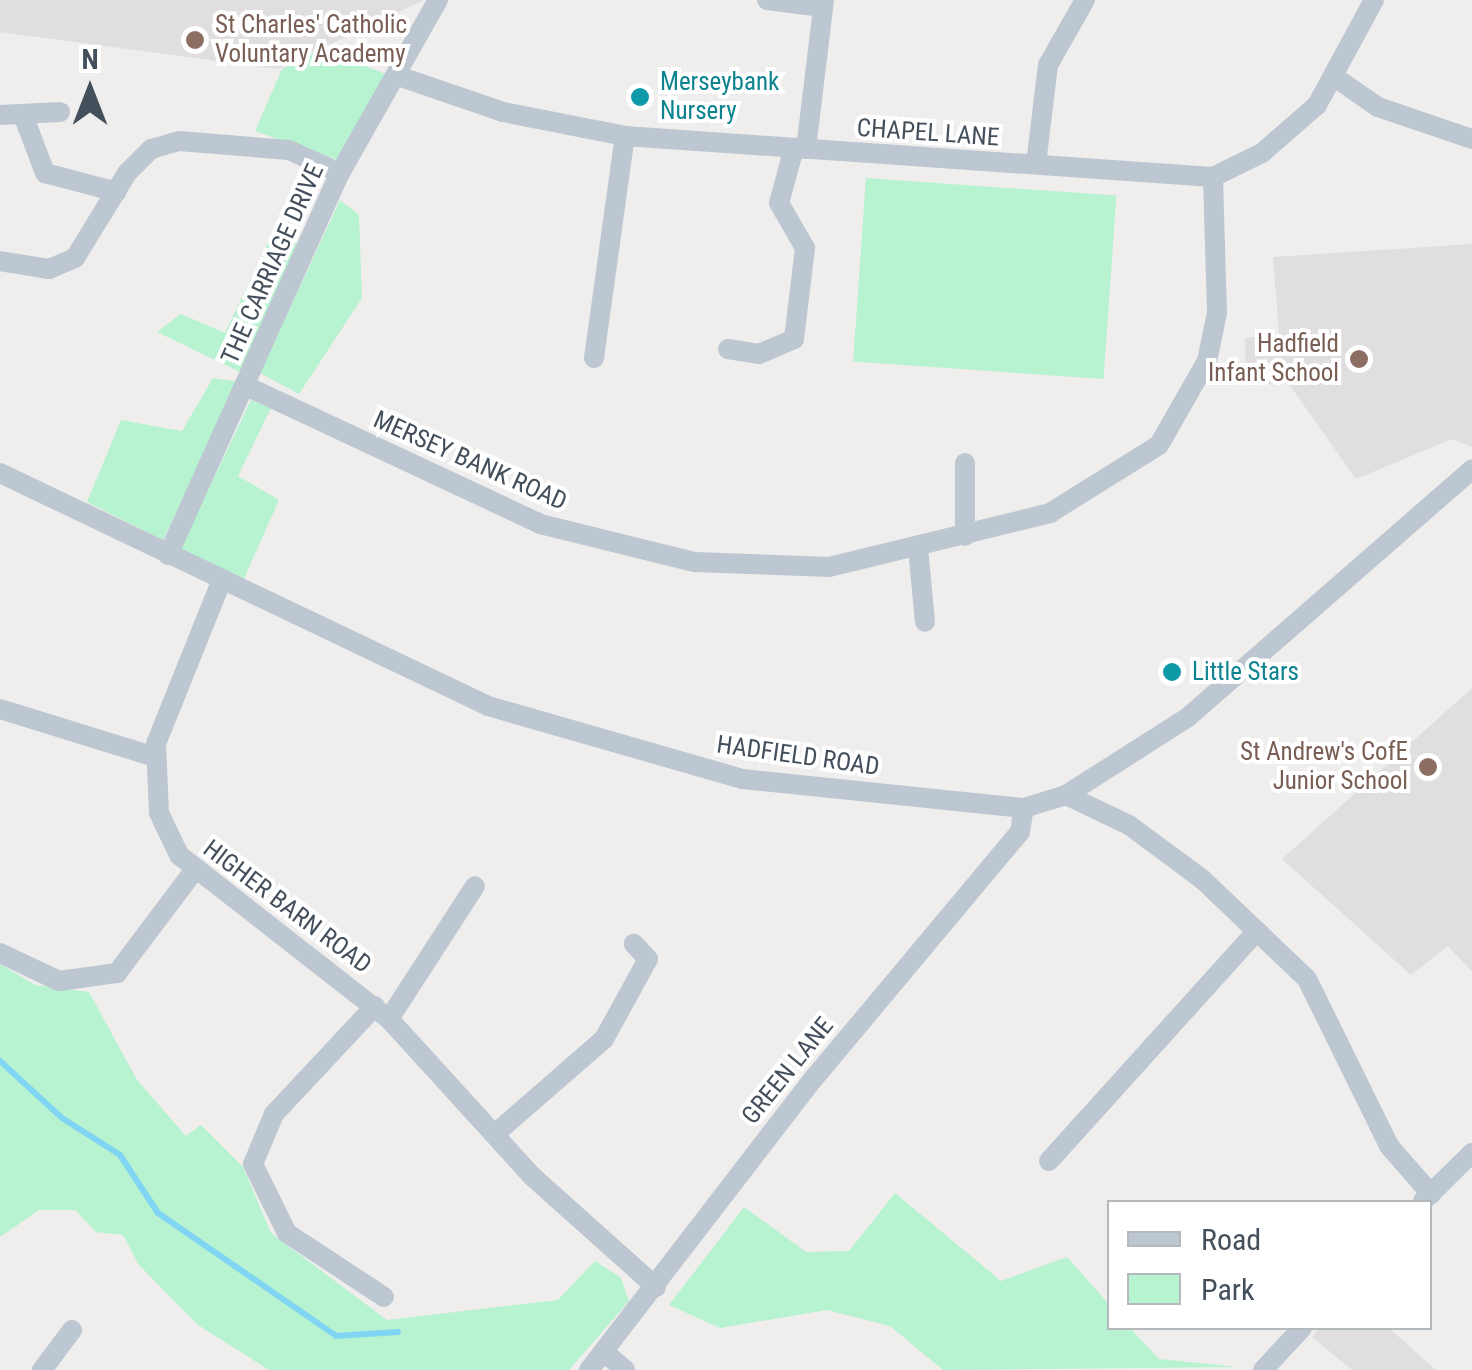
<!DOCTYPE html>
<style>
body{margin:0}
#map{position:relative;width:1472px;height:1370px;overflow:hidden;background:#f0eded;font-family:"Roboto Condensed",sans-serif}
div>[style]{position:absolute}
.education>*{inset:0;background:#e1dedf}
.green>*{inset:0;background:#b7f2d1;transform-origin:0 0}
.stream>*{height:6px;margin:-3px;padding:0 3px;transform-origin:3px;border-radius:3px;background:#80d5f3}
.minor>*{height:20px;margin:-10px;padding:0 10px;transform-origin:10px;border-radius:10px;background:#bcc7d1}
.dots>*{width:28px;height:28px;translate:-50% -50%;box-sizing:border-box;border:5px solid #fff;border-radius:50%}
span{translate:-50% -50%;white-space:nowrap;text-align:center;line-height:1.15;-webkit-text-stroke:8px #fff;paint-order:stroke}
.education-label{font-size:25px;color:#785e54}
.left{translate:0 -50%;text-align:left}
.right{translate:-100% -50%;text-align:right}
.culture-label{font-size:25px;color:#0d838f}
.street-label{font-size:25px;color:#444f5c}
.legend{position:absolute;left:1107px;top:1200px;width:325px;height:130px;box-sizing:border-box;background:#fff;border:2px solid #b4b9be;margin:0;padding:12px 18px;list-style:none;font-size:30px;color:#444f5c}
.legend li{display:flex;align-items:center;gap:20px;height:50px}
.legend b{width:50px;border:2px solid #b4b9be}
.north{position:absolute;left:40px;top:40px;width:100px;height:100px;-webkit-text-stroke:8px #fff;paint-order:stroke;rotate:0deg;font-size:28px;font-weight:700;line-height:40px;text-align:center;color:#444f5c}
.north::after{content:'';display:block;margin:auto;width:35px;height:45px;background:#444f5c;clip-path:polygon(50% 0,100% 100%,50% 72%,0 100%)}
</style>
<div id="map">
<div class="education">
<i style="clip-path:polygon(0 0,424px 0,278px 69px,0 32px)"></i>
<i style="clip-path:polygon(1472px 244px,1472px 447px,1452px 439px,1356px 479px,1288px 383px,1246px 385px,1245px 338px,1279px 334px,1273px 257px)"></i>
<i style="clip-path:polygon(1472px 688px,1472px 972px,1448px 946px,1411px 975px,1282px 859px)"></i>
<i style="clip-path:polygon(1320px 1328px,1389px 1328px,1436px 1370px,1352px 1370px,1312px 1337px)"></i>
</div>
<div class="green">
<i style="clip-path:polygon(321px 49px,391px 76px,338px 160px,255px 131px,282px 69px)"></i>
<i style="left:866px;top:178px;width:251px;height:184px;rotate:4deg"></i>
<i style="clip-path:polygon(340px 200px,359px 215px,362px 298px,299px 394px,260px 373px)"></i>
<i style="clip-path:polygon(272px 234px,300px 244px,240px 372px,157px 332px,181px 314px,225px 333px)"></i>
<i style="clip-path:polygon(213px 378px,239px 382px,163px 540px,87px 502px,121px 420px,182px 431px)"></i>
<i style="clip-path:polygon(251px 400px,271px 408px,238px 476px,279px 500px,242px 583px,180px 549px)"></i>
<i style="clip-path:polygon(0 964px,35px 985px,89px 992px,137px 1080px,186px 1136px,201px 1125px,243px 1167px,271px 1233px,387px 1320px,558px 1300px,595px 1261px,621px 1278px,629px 1301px,569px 1370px,269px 1370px,198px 1325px,139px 1265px,123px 1235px,96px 1232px,75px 1210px,39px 1210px,0 1237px)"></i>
<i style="clip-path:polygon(895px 1193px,1001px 1281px,1067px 1257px,1109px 1304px,1110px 1328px,1130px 1328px,1159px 1359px,1238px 1367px,943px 1370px,890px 1326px,827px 1310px,720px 1328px,669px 1305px,744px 1207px,806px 1252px,849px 1251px)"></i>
</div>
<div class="stream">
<i style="left:0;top:1061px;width:84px;rotate:42.6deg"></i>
<i style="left:62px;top:1118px;width:69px;rotate:32.5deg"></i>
<i style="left:120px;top:1155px;width:69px;rotate:56.8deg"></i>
<i style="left:158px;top:1213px;width:216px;rotate:34.6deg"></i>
<i style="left:336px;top:1336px;width:62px;rotate:-3.7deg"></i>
</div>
<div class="minor">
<i style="left:767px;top:0;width:54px;rotate:7.4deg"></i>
<i style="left:401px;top:77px;width:108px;rotate:18.9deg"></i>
<i style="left:503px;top:112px;width:124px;rotate:11.1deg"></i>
<i style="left:625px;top:136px;width:589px;rotate:3.99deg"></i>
<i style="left:1213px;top:177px;width:55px;rotate:-26.1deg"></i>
<i style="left:1262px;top:153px;width:73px;rotate:-41.1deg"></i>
<i style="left:1317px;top:105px;width:119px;rotate:-61.5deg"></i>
<i style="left:1336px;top:78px;width:51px;rotate:34.6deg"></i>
<i style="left:1378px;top:107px;width:99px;rotate:18.8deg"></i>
<i style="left:0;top:115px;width:60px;rotate:-2.9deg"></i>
<i style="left:25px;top:120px;width:57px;rotate:69.3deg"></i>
<i style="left:45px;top:173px;width:74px;rotate:14.8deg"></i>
<i style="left:806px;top:149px;width:150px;rotate:-83.1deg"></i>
<i style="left:1036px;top:164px;width:100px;rotate:-83.1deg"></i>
<i style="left:1048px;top:65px;width:75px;rotate:-60.4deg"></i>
<i style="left:0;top:261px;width:50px;rotate:9.3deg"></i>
<i style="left:49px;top:269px;width:28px;rotate:-23deg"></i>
<i style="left:75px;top:258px;width:100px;rotate:-58.5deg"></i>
<i style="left:127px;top:173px;width:34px;rotate:-45deg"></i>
<i style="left:151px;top:149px;width:29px;rotate:-16deg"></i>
<i style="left:179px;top:141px;width:110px;rotate:4.7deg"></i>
<i style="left:289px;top:150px;width:56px;rotate:24.3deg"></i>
<i style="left:728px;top:349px;width:31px;rotate:9deg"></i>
<i style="left:759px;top:354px;width:38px;rotate:-23deg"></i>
<i style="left:794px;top:339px;width:92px;rotate:-83.1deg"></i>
<i style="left:805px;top:248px;width:52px;rotate:-120deg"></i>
<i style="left:779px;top:203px;width:57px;rotate:-74.7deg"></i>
<i style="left:594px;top:358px;width:224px;rotate:-82.1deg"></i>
<i style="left:246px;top:386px;width:325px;rotate:25.1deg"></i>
<i style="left:540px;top:524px;width:160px;rotate:13.8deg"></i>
<i style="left:695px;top:562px;width:134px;rotate:2.1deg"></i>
<i style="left:829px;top:567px;width:228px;rotate:-13.7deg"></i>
<i style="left:1050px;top:513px;width:128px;rotate:-32deg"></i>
<i style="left:1159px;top:445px;width:97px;rotate:-60.3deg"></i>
<i style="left:1207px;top:361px;width:49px;rotate:-78.2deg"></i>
<i style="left:1217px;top:313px;width:136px;rotate:-91.7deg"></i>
<i style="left:965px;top:463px;width:73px;rotate:90deg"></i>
<i style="left:0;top:473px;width:541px;rotate:25.52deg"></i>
<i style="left:488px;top:706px;width:264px;rotate:16deg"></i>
<i style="left:742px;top:779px;width:283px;rotate:5.9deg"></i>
<i style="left:1024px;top:808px;width:44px;rotate:-17.2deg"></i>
<i style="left:1066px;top:795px;width:143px;rotate:-32.5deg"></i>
<i style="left:1187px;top:718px;width:378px;rotate:-41.1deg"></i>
<i style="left:918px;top:548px;width:74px;rotate:84.6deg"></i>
<i style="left:168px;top:555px;width:419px;rotate:-65.8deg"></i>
<i style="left:340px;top:173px;width:199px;rotate:-60.5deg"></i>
<i style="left:221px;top:582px;width:175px;rotate:111.9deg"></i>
<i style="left:156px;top:744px;width:69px;rotate:87.5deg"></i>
<i style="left:159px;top:813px;width:47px;rotate:64.5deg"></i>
<i style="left:179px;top:855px;width:266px;rotate:38deg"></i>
<i style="left:389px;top:1019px;width:214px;rotate:47.7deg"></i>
<i style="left:533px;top:1177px;width:165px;rotate:41.8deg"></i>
<i style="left:0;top:709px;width:162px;rotate:17.2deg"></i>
<i style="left:1066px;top:795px;width:70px;rotate:25.5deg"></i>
<i style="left:1129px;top:825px;width:91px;rotate:36.5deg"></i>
<i style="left:1202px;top:879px;width:145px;rotate:43.6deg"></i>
<i style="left:1307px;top:979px;width:186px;rotate:63.8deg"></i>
<i style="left:1389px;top:1146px;width:64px;rotate:48.8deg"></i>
<i style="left:0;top:953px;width:65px;rotate:25.4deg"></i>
<i style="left:59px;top:981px;width:59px;rotate:-7.9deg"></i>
<i style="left:117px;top:973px;width:126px;rotate:-53deg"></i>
<i style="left:375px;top:1006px;width:148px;rotate:133.1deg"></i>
<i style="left:274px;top:1114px;width:54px;rotate:112.8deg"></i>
<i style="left:253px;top:1164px;width:77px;rotate:63.8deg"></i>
<i style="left:287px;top:1233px;width:116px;rotate:33.4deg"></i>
<i style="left:389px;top:1019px;width:158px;rotate:-57.1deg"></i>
<i style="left:497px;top:1132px;width:142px;rotate:-41deg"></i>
<i style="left:604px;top:1039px;width:91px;rotate:-61.2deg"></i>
<i style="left:648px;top:959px;width:21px;rotate:-133deg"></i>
<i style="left:1049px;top:1161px;width:310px;rotate:-47.9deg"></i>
<i style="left:1423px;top:1201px;width:69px;rotate:-44.4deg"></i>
<i style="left:605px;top:1353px;width:26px;rotate:40deg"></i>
<i style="left:42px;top:1370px;width:50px;rotate:-53.1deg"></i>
<i style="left:589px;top:1370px;width:370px;rotate:-52.4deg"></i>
<i style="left:815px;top:1077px;width:319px;rotate:-50.1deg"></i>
<i style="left:1020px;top:832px;width:24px;rotate:-81deg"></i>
<i style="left:1263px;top:1370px;width:57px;rotate:-47.1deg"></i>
</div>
<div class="dots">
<i style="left:195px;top:40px;background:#8d6e63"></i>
<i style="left:640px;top:97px;background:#0f9aa8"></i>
<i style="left:1359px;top:359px;background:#8d6e63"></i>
<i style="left:1172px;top:672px;background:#0f9aa8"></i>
<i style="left:1428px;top:767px;background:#8d6e63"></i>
</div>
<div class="education-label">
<span class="left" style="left:215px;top:40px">St Charles' Catholic<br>Voluntary Academy</span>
<span class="right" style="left:1339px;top:359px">Hadfield<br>Infant School</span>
<span class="right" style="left:1408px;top:767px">St Andrew's CofE<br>Junior School</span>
</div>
<div class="culture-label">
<span class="left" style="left:660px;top:97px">Merseybank<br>Nursery</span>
<span class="left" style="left:1192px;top:672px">Little Stars</span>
</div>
<div class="street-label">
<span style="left:928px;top:133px;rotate:4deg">CHAPEL LANE</span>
<span style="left:273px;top:264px;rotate:-66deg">THE CARRIAGE DRIVE</span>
<span style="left:470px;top:461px;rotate:24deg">MERSEY BANK ROAD</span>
<span style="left:798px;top:756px;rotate:8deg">HADFIELD ROAD</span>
<span style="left:287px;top:907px;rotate:37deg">HIGHER BARN ROAD</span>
<span style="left:788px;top:1071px;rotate:-51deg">GREEN LANE</span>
</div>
<ul class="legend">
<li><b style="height:12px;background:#bcc7d1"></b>Road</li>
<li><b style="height:28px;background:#b7f2d1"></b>Park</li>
</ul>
<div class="north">N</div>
</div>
